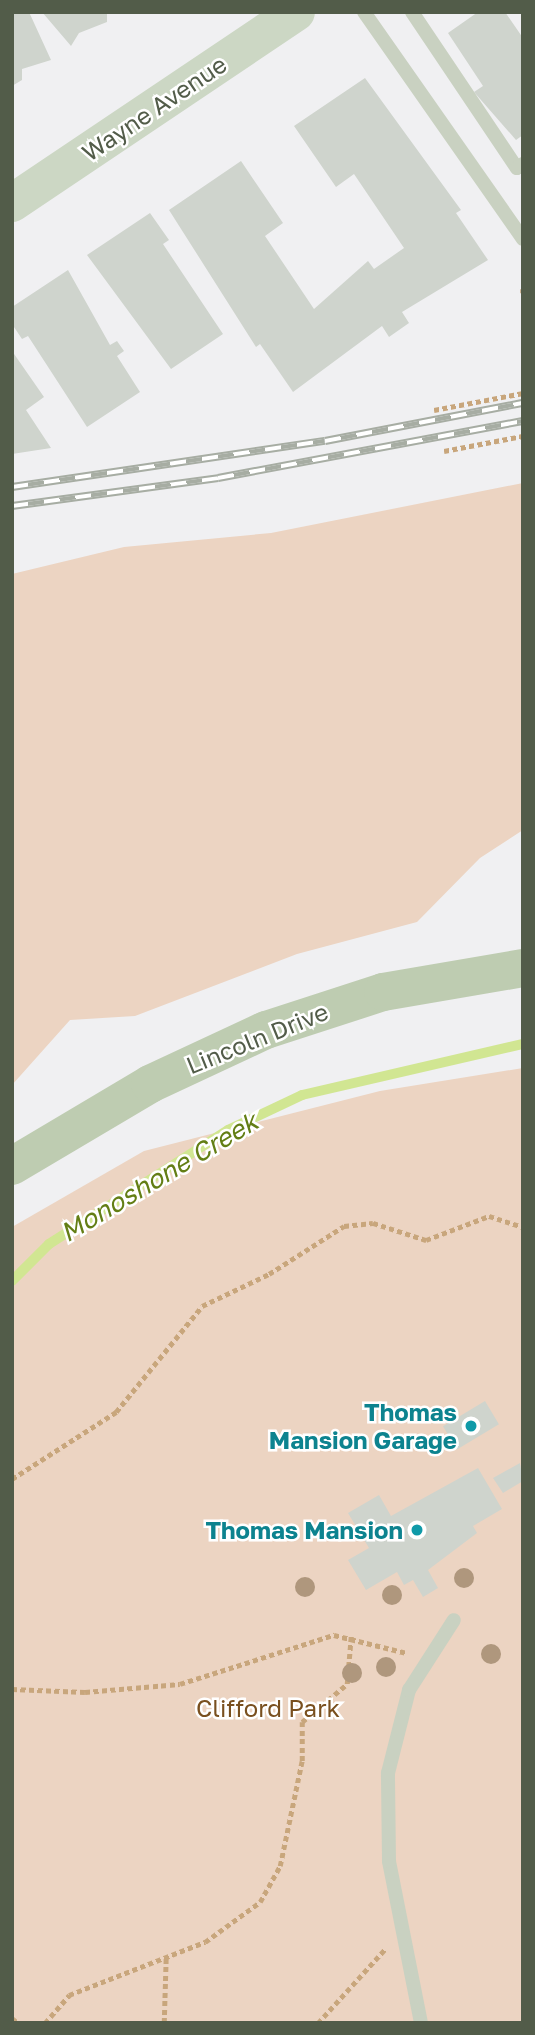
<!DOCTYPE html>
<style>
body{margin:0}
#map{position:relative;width:535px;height:2035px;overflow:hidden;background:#f0f0f2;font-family:"Golos Text",sans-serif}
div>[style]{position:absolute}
.green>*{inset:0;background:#ecd4c2}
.stream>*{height:10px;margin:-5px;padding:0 5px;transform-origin:5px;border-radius:5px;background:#d1e692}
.building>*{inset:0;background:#cfd4cd;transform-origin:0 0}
.path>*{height:4.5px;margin-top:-2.25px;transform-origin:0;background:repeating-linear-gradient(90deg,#c8a67c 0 5px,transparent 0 8.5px)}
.service>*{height:14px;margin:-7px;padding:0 7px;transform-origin:7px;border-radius:7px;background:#c9d1c1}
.secondary>*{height:38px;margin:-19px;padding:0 19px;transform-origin:19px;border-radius:19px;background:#ccd7c4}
.primary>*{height:38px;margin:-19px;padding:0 19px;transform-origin:19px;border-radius:19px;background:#beccb1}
.rail>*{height:8px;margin-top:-4px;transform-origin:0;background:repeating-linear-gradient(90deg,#fff 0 16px,#a7ada3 0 32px);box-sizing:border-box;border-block:2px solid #a7ada3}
.trees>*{width:20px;height:20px;margin:-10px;border-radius:50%;background:#af977d}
.dots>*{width:19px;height:19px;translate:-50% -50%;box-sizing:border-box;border:4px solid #fff;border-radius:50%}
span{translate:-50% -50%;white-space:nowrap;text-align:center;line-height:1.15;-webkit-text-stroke:5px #fff;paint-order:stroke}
.street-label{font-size:24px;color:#525c49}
.culture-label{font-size:24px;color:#0d838f;font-weight:700}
.right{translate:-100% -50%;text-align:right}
.park-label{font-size:24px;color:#794f1e}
.water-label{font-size:26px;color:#637e15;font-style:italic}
.frame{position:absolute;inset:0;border:14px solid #525c49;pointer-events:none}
</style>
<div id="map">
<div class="green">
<i style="clip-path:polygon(523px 483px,523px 830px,480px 858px,417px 922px,297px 954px,135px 1016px,70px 1020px,12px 1085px,12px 574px,124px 547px,271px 533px)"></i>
<i style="clip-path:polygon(523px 1068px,523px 2023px,12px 2023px,12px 1227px,144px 1151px,380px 1091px)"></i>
</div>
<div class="stream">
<i style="left:12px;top:1281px;width:52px;rotate:-45deg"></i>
<i style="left:49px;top:1244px;width:212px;rotate:-32.5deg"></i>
<i style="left:228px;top:1130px;width:82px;rotate:-25.3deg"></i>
<i style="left:302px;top:1095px;width:227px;rotate:-13deg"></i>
</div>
<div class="building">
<i style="clip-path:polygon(12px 12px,29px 12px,51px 60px,22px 69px,22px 80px,12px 86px)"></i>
<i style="clip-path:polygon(42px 12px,107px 12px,107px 22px,79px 33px,71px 46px)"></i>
<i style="clip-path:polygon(478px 12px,505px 12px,523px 38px,523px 135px,516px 140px,474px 92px,483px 86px,448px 33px)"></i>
<i style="clip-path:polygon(365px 78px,461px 210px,456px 213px,488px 260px,402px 312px,409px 323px,389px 337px,382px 326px,293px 392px,260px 344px,256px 347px,169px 210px,241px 161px,283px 223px,265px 236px,314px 309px,368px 261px,374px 269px,404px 248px,354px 174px,336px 187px,294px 126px)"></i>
<i style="clip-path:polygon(150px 213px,169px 240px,163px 244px,223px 334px,171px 369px,87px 255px)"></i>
<i style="clip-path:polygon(68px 270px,110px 345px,117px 341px,124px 351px,117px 356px,140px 392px,87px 427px,28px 336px,22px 339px,12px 324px,12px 307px)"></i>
<i style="clip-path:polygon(12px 351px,44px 397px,26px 410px,51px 448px,12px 454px)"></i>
<i style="left:485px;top:1401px;width:27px;height:49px;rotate:59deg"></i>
<i style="clip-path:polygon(520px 1463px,523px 1481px,503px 1493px,493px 1478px)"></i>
<i style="clip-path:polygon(478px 1468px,502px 1509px,473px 1526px,477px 1533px,428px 1570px,438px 1588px,423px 1597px,413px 1580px,404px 1585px,397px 1572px,366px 1590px,348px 1560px,369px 1548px,348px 1513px,379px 1495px,391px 1516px)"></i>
</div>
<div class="path">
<i style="left:523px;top:289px;width:4px;rotate:90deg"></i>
<i style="left:434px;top:410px;width:91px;rotate:-10.8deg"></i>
<i style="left:444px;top:451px;width:80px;rotate:-10.8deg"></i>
<i style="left:12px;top:1479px;width:124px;rotate:-32.8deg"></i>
<i style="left:116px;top:1412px;width:136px;rotate:-50.9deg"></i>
<i style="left:202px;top:1306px;width:74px;rotate:-25.5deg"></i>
<i style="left:269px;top:1274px;width:89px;rotate:-32.6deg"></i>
<i style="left:344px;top:1226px;width:29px;rotate:-6deg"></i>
<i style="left:373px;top:1223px;width:56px;rotate:17.8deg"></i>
<i style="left:426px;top:1240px;width:67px;rotate:-20.9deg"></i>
<i style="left:489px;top:1216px;width:36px;rotate:18deg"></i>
<i style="left:12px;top:1689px;width:73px;rotate:2.4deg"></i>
<i style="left:85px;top:1692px;width:95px;rotate:-4.8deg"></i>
<i style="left:180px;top:1684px;width:162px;rotate:-17.7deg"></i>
<i style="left:334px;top:1635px;width:75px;rotate:13.9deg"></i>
<i style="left:12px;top:2018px;width:8px;rotate:40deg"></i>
<i style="left:45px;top:2023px;width:37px;rotate:-49deg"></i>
<i style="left:69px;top:1995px;width:146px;rotate:-21.3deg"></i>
<i style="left:205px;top:1942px;width:68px;rotate:-36deg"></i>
<i style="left:260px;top:1902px;width:41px;rotate:-60.9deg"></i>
<i style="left:280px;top:1866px;width:107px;rotate:-78.2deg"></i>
<i style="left:302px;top:1761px;width:39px;rotate:-90deg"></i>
<i style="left:302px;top:1722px;width:59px;rotate:-40.2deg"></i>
<i style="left:347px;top:1684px;width:48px;rotate:-85.2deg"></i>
<i style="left:164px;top:2023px;width:67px;rotate:-88.3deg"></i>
<i style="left:318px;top:2023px;width:100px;rotate:-47.8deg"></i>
</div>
<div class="service">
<i style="left:364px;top:12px;width:277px;rotate:55deg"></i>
<i style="left:412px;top:12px;width:188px;rotate:56.1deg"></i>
<i style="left:517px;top:168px;width:7px;rotate:-34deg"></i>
<i style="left:421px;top:2023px;width:165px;rotate:-101.2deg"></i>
<i style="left:389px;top:1861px;width:88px;rotate:-90.7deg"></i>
<i style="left:388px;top:1773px;width:86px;rotate:-75.8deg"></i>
<i style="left:409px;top:1690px;width:83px;rotate:-57.3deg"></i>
</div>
<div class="secondary">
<i style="left:12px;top:203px;width:342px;rotate:-33.9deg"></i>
</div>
<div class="primary">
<i style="left:12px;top:1166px;width:161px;rotate:-30.7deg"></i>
<i style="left:150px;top:1084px;width:128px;rotate:-25deg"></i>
<i style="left:266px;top:1030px;width:123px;rotate:-18deg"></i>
<i style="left:383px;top:992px;width:142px;rotate:-9.7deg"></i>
</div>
<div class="rail">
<i style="left:12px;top:487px;width:316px;rotate:-8.4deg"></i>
<i style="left:325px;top:441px;width:202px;rotate:-10.9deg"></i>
<i style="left:12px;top:506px;width:208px;rotate:-7.7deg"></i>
<i style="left:218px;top:478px;width:310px;rotate:-10.6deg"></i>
</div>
<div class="trees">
<i style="left:464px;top:1578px"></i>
<i style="left:305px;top:1587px"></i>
<i style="left:392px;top:1595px"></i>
<i style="left:491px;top:1654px"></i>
<i style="left:386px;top:1667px"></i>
<i style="left:352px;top:1673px"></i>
</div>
<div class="dots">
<i style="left:471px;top:1426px;background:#0f9aa8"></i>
<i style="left:417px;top:1530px;background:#0f9aa8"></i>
</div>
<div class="street-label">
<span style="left:154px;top:108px;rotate:-34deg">Wayne Avenue</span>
<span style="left:257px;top:1038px;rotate:-22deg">Lincoln Drive</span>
</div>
<div class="culture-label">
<span class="right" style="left:457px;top:1426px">Thomas<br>Mansion Garage</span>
<span class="right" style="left:403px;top:1530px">Thomas Mansion</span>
</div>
<div class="park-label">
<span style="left:268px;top:1708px">Clifford Park</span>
</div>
<div class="water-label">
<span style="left:159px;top:1177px;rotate:-31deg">Monoshone Creek</span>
</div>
<div class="frame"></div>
</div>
